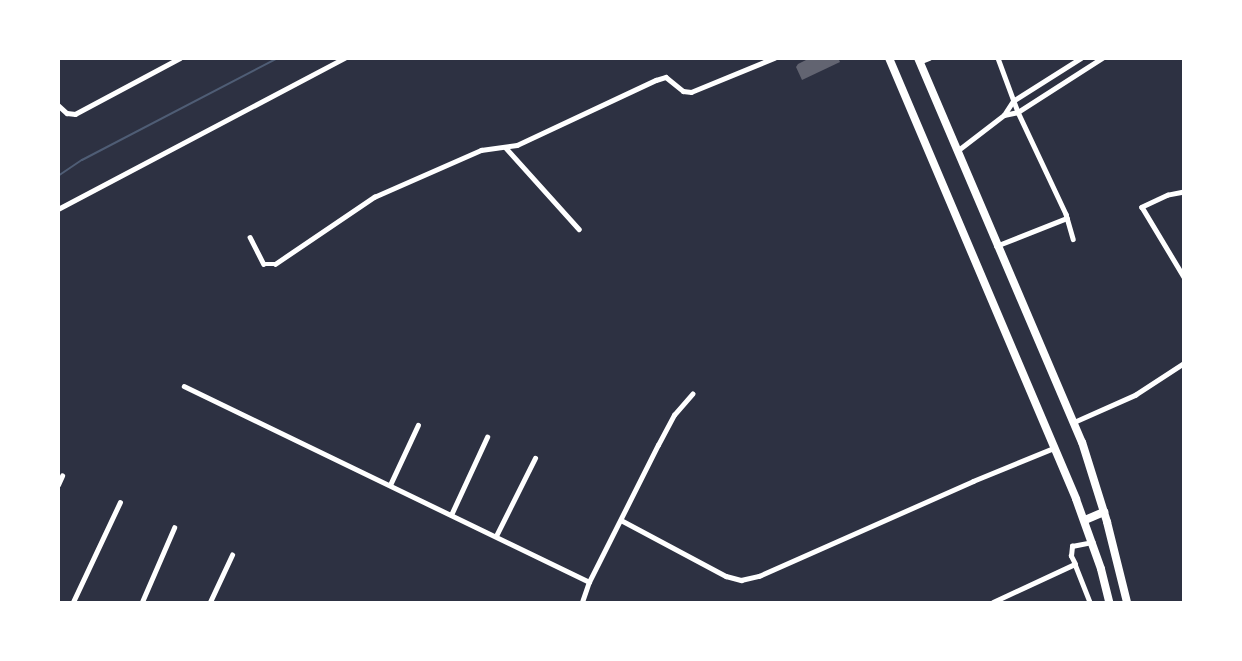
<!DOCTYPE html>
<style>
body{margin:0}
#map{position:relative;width:1242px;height:661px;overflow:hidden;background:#2d3142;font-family:Inter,sans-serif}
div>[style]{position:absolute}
.stream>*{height:2px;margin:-1px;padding:0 1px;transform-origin:1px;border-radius:1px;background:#4f5d75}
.building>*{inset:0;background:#626471}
.minor>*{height:4.5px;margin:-2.25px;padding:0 2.25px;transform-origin:2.25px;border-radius:2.25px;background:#fff}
.trunk>*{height:8px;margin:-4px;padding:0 4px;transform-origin:4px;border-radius:4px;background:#fff}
span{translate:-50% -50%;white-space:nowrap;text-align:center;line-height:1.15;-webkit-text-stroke:6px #fff;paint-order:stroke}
.frame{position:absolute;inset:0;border:60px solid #fff;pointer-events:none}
</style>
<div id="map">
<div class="stream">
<i style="left:58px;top:176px;width:29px;rotate:-34deg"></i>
<i style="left:82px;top:160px;width:221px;rotate:-27.5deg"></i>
</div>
<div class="building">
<i style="clip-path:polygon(810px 58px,838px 58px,840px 62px,802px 80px,796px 67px,798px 64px)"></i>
</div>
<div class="minor">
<i style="left:998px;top:58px;width:58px;rotate:69.7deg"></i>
<i style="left:1018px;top:112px;width:113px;rotate:64.8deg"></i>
<i style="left:1066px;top:214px;width:26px;rotate:74deg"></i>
<i style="left:919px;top:62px;width:11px;rotate:-22deg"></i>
<i style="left:58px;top:105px;width:12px;rotate:42deg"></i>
<i style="left:67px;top:113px;width:8px;rotate:7deg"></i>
<i style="left:75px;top:114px;width:119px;rotate:-28.1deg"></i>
<i style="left:1004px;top:115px;width:14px;rotate:-12deg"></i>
<i style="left:1018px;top:112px;width:100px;rotate:-32.7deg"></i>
<i style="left:506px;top:148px;width:109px;rotate:48deg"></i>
<i style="left:957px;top:151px;width:59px;rotate:-37.5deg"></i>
<i style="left:1004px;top:115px;width:17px;rotate:-57deg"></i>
<i style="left:1013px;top:101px;width:80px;rotate:-32.3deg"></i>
<i style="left:1184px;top:192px;width:16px;rotate:169deg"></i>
<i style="left:1168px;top:195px;width:29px;rotate:155deg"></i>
<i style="left:1142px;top:207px;width:82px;rotate:59deg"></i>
<i style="left:58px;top:209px;width:324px;rotate:-27.8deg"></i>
<i style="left:250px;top:237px;width:30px;rotate:63deg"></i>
<i style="left:264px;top:264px;width:11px"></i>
<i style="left:275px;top:264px;width:120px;rotate:-34.1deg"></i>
<i style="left:374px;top:197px;width:117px;rotate:-23.7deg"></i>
<i style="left:481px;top:150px;width:36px;rotate:-8deg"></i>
<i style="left:517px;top:145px;width:153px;rotate:-25.1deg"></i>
<i style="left:656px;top:80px;width:10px;rotate:-17deg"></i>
<i style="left:666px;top:77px;width:22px;rotate:39deg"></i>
<i style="left:683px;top:91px;width:8px;rotate:7deg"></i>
<i style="left:691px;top:92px;width:90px;rotate:-22.3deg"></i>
<i style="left:996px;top:246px;width:76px;rotate:-21.5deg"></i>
<i style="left:184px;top:386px;width:450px;rotate:25.8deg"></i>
<i style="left:1074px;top:422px;width:67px;rotate:-23.9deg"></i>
<i style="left:1135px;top:395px;width:59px;rotate:-33.1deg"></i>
<i style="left:58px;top:485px;width:10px;rotate:-66deg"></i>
<i style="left:390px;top:485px;width:66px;rotate:-65deg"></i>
<i style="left:451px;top:515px;width:86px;rotate:-65.2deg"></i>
<i style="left:621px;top:520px;width:119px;rotate:28.1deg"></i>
<i style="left:726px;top:576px;width:16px;rotate:15deg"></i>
<i style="left:741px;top:580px;width:18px;rotate:-13deg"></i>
<i style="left:759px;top:576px;width:234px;rotate:-23.9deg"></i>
<i style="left:973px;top:481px;width:87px;rotate:-22.2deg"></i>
<i style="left:496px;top:536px;width:87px;rotate:-63.4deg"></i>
<i style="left:1075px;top:564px;width:41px;rotate:68.5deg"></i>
<i style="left:73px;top:602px;width:110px;rotate:-64.8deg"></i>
<i style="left:142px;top:602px;width:81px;rotate:-66.6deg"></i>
<i style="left:210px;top:602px;width:52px;rotate:-64.9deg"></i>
<i style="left:582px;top:602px;width:21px;rotate:-71deg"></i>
<i style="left:589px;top:582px;width:153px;rotate:-63.3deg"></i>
<i style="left:658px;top:445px;width:34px;rotate:-62deg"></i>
<i style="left:674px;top:415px;width:28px;rotate:-49deg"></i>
<i style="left:993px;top:602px;width:90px;rotate:-24.9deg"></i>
<i style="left:1075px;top:564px;width:9px;rotate:-117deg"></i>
<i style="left:1071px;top:556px;width:10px;rotate:-84deg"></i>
<i style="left:1072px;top:546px;width:21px;rotate:-11deg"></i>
</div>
<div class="trunk">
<i style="left:889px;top:58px;width:479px;rotate:67deg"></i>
<i style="left:1076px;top:499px;width:74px;rotate:70.3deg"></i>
<i style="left:1101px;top:569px;width:34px;rotate:76deg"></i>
<i style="left:918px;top:58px;width:418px;rotate:66.9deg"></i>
<i style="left:1082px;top:442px;width:84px;rotate:72.6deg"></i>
<i style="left:1107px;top:522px;width:82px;rotate:76deg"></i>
<i style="left:1085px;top:520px;width:21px;rotate:-23deg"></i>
</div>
<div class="frame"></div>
</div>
